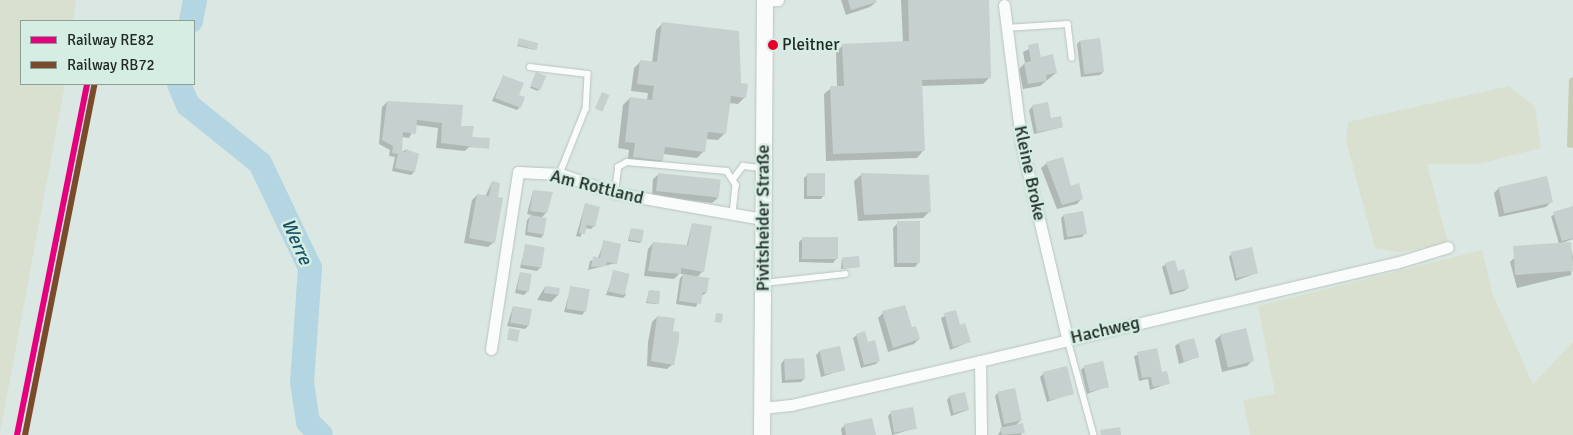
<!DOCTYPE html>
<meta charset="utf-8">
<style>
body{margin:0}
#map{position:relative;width:1573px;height:435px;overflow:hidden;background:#dbe7e2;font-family:Signika,sans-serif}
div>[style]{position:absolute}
.green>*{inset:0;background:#d9e0cf}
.forest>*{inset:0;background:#c6cdb5}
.shadow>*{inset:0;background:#0003}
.river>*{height:24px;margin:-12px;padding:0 12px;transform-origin:12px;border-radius:12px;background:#b4d6e2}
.building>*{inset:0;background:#c6d0ce;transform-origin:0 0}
.roads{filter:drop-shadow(0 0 1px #b9c4bf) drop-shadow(0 0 1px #b9c4bf)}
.service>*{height:5.5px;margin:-2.75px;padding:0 2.75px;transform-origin:2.75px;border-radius:2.75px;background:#fafbfb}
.minor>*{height:11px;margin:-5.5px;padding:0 5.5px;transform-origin:5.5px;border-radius:5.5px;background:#fafbfb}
.secondary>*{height:16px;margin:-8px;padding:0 8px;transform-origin:8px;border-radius:8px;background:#fafbfb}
.rail-1>*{height:6px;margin:-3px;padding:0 3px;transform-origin:3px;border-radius:3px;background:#e5007d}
.rail-2>*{height:6px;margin:-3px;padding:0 3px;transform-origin:3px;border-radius:3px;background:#7a4b2a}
.dots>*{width:14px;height:14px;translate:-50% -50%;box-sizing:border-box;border:2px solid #d5ede3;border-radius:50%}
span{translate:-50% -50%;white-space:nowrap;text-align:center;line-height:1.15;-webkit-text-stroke:5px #d5ede3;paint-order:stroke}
.bus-label{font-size:17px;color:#212a26}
.left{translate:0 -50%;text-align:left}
.street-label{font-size:18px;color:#212a26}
.water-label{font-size:19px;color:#195266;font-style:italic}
.legend{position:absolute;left:20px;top:20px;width:175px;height:65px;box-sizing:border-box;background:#d5ede3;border:1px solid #8d9f97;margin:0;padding:6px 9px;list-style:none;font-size:15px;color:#212a26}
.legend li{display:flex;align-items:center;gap:10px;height:25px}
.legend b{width:25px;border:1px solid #8d9f97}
</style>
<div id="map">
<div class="green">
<i style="clip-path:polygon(0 0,76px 0,73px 21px,21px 21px,21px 84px,65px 84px,0 433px)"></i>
<i style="clip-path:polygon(1509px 86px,1535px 107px,1541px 148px,1479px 164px,1427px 164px,1448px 243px,1400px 252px,1375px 248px,1346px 141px,1348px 122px)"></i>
<i style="clip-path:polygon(1482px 250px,1493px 295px,1533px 384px,1573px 342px,1573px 435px,1250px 435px,1243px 400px,1275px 394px,1258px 306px)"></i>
</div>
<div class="forest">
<i style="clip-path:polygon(1573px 77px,1573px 148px,1567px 147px,1569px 79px)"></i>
</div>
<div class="shadow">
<i style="clip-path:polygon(841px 0,875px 0,876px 2px,870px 7px,846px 15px)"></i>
<i style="clip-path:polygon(901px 0,987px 0,990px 77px,983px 84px,921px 86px,923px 151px,917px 158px,826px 161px,824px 94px,831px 88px,837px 87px,836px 52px,843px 45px,903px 43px)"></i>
<i style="clip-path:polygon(663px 23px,740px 84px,745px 97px,738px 104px,729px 103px,725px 133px,718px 140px,705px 139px,704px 151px,697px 158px,663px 154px,662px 161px,655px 168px,627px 164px,629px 150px,618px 148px,623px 105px,630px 98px,647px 100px,648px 93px,631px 91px,634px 68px,641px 61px,652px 63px,656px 30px)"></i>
<i style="clip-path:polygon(520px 40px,535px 50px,517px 46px)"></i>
<i style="clip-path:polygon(1080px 41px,1103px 72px,1100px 75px,1081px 77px,1077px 44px)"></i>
<i style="clip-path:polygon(1037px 45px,1040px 58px,1056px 73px,1040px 86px,1023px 89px,1019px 69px,1025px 63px,1023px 52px)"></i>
<i style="clip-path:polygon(536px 74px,545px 77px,538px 91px,530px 88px)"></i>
<i style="clip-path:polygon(503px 77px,520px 107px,517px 110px,492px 101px)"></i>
<i style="clip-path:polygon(387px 102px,459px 127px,488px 148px,469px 147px,465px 151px,436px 148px,438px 128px,416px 125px,409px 138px,402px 137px,400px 152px,406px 150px,414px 172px,411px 175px,392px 171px,395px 157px,389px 156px,390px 150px,379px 144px,382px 107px)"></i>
<i style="clip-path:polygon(1033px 106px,1050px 119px,1062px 127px,1034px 134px,1029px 110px)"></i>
<i style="clip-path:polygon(1047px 163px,1082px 198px,1077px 204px,1057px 209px,1041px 168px)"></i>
<i style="clip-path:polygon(659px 174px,718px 198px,712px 203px,652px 196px,653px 179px)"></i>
<i style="clip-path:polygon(807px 175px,824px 195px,821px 199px,804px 199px,804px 178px)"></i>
<i style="clip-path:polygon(861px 175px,930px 211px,923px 218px,858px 221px,854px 181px)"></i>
<i style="clip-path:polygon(492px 182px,494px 242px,488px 247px,464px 243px,472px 200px,477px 195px,485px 197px)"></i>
<i style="clip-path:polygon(1499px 188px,1552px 201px,1546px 207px,1499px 217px,1494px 193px)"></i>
<i style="clip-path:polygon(533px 191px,546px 213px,541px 218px,544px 234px,541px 238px,525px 235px,527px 220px,532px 215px,527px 214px)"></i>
<i style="clip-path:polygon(585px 205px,594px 226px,591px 229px,585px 228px,580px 237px,576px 236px)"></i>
<i style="clip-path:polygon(1573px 207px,1573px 239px,1559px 244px,1551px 216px)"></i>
<i style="clip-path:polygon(1064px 215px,1085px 233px,1082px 237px,1064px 240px,1061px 218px)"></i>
<i style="clip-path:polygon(898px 223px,920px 261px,915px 267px,894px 267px,893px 228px)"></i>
<i style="clip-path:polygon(692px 224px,703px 271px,697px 277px,706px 293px,701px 296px,696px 307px,676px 304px,680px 278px,684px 274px,679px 274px,674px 279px,644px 276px,648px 249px,653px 243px,686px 248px)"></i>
<i style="clip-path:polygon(631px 229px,642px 241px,640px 243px,628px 241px)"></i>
<i style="clip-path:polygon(803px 238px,836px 259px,833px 263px,799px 262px,799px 242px)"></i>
<i style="clip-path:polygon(604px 242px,616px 263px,588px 270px,590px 261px,598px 258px)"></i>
<i style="clip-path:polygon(1570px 244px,1573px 257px,1571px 275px,1517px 288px,1510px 262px,1515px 257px)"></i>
<i style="clip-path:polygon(526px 245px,541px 267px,537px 271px,520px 268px)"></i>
<i style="clip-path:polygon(1232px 253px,1257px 273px,1235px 281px,1229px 257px)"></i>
<i style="clip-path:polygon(842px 258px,859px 267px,841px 269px)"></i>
<i style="clip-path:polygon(1166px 264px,1177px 273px,1188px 288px,1184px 291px,1170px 295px,1162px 267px)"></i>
<i style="clip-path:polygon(614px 272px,626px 295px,623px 298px,606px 295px)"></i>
<i style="clip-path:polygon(520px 273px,528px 291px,524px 295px,515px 293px)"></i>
<i style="clip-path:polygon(545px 287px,558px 295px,551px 302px,537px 300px)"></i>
<i style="clip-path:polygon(571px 287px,585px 311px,582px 315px,564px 312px)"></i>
<i style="clip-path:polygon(649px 291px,658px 303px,656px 304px,646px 303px)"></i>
<i style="clip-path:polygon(513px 307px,528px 326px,525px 329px,507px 326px)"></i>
<i style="clip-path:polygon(955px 311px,959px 326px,969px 342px,950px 350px,941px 318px)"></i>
<i style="clip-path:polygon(883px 313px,911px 328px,919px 339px,914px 344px,888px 352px,878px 318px)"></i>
<i style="clip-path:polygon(657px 317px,673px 364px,667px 369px,647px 366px,648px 342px,652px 322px)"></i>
<i style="clip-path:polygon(857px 335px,879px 360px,876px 364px,861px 368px,853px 338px)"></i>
<i style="clip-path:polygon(1221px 335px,1252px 361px,1247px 366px,1222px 372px,1215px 340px)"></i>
<i style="clip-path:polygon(1179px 343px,1198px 357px,1179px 364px,1175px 346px)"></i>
<i style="clip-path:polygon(1156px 349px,1161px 373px,1169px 383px,1150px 390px,1148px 379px,1139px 381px,1134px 356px)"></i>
<i style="clip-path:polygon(820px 351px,843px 370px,821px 377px,816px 355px)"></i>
<i style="clip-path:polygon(803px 359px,804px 379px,801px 382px,782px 383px,781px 364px,784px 360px)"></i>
<i style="clip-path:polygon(1084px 367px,1108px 386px,1087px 394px,1081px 370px)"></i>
<i style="clip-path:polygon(1044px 373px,1073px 393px,1047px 402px,1040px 377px)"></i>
<i style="clip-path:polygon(998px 393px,1021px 420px,1015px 426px,1023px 432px,1021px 435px,998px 435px,1002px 428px,995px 396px)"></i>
<i style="clip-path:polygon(950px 396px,968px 410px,951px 416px,947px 400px)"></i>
<i style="clip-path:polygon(891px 413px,916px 428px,892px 435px,888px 416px)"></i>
<i style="clip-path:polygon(844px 426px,874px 435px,842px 435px,841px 429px)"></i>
</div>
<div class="river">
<i style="left:191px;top:21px;width:21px;rotate:-79deg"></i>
<i style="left:179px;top:84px;width:23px;rotate:67deg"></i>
<i style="left:188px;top:105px;width:92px;rotate:38.9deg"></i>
<i style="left:260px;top:163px;width:116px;rotate:64.5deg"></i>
<i style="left:310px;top:268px;width:114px;rotate:94deg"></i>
<i style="left:302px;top:382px;width:40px;rotate:81.5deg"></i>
<i style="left:308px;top:422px;width:18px;rotate:45deg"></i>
</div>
<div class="building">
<i style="clip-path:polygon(848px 0,876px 0,877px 2px,851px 10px)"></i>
<i style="clip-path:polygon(908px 0,989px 0,991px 78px,922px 80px,925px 151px,833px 154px,830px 86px,844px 86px,842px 44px,909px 41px)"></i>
<i style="clip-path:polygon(662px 22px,739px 31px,741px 83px,748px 84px,746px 98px,731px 96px,726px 134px,708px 132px,705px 152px,665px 147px,663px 161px,633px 157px,635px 143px,625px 142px,630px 97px,652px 100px,654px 86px,637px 84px,640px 60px,657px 62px)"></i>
<i style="left:519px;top:38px;width:20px;height:7px;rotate:15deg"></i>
<i style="left:1100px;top:38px;width:34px;height:20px;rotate:83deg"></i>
<i style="clip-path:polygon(1038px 43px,1041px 57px,1053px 54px,1057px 73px,1046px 75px,1047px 81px,1028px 84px,1024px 63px,1031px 61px,1028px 45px)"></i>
<i style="left:536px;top:72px;width:11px;height:15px;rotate:22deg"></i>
<i style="clip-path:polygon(503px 75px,524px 83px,519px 95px,525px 97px,521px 108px,495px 98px)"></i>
<i style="left:602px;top:92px;width:8px;height:18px;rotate:23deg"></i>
<i style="clip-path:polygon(387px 101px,463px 105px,461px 126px,474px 126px,472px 137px,490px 138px,489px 149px,441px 143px,442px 123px,417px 120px,416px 134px,403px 132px,402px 151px,406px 152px,406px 149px,419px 154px,415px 172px,395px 168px,398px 154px,392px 153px,393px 146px,382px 140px)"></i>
<i style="clip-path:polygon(1048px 102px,1051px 118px,1061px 116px,1063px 127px,1037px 132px,1032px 105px)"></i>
<i style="clip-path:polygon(1063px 157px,1071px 186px,1079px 183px,1083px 199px,1062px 205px,1046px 162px)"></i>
<i style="left:658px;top:173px;width:63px;height:18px;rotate:6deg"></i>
<i style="left:825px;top:173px;width:23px;height:18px;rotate:90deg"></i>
<i style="clip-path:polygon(861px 173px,929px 175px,931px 212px,864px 215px)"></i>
<i style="left:1547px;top:176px;width:27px;height:50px;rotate:77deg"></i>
<i style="clip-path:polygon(492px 181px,500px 183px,498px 197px,503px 198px,495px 243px,469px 238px,477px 194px,489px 196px)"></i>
<i style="clip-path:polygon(533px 190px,553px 192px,547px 213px,530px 211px)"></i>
<i style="clip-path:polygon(585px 203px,600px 207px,595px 227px,587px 225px,585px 234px,579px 233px)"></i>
<i style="clip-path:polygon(1573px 206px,1573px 238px,1562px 241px,1553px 212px)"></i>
<i style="left:1083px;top:211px;width:23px;height:20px;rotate:80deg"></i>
<i style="left:530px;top:215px;width:17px;height:17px;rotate:10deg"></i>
<i style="left:897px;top:221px;width:23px;height:42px"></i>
<i style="clip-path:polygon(692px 223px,712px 226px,704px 272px,681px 268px,681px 274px,648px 271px,653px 242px,688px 245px)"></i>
<i style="left:631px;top:228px;width:13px;height:12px;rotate:9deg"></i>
<i style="left:802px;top:237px;width:36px;height:22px"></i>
<i style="clip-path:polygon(603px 240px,621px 244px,617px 264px,607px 262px,606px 266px,591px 267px,593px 256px,600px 258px)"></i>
<i style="left:1571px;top:242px;width:29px;height:58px;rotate:86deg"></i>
<i style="left:525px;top:244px;width:20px;height:21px;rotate:9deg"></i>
<i style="left:1252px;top:247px;width:27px;height:22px;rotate:77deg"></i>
<i style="left:859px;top:256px;width:11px;height:17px;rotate:85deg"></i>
<i style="clip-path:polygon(1175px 260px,1178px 271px,1184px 269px,1189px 288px,1173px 292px,1165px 263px)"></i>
<i style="left:613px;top:270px;width:17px;height:22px;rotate:13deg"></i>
<i style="left:520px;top:272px;width:12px;height:18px;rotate:9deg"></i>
<i style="clip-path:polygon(683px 274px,709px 278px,707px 293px,703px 292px,701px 304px,679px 301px)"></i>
<i style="left:545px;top:286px;width:15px;height:7px;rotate:8deg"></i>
<i style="left:570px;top:286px;width:20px;height:23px;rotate:9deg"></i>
<i style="clip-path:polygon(649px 290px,660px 291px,659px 304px,647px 302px)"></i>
<i style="clip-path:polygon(905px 305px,912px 327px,916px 326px,920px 339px,893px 348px,882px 311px)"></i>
<i style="left:513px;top:306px;width:19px;height:17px;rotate:9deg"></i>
<i style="clip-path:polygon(956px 310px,960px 325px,965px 323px,971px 342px,953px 347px,944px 313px)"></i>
<i style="left:716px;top:313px;width:7px;height:9px;rotate:8deg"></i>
<i style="clip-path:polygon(657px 316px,675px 318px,673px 331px,679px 332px,679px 340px,674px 365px,651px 361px)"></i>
<i style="left:509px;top:328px;width:11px;height:12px;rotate:10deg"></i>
<i style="left:1246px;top:328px;width:34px;height:27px;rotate:76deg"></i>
<i style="clip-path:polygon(865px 331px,868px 342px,875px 340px,880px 361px,864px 365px,856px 334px)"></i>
<i style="left:1194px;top:338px;width:20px;height:16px;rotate:75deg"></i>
<i style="left:840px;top:346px;width:25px;height:21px;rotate:78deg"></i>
<i style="clip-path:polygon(1157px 348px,1162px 372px,1167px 371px,1170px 384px,1153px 387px,1151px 377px,1142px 378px,1137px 352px)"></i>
<i style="left:804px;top:358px;width:21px;height:20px;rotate:87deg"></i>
<i style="left:1103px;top:361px;width:27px;height:20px;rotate:77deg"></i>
<i style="left:1067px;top:366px;width:29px;height:25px;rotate:76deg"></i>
<i style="left:1015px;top:388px;width:33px;height:18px;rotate:78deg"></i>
<i style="left:965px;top:392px;width:18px;height:16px;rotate:77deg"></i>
<i style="left:913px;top:407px;width:22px;height:23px;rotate:80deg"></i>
<i style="clip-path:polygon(872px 418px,876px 435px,846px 435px,844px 424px)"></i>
<i style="clip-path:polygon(1023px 423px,1025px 433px,1002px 435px,1000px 428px)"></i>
<i style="clip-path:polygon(1120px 427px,1121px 435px,1101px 435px,1100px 430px)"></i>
</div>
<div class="roads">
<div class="service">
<i style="left:1006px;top:28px;width:62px;rotate:-3.7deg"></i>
<i style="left:1068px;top:24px;width:34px;rotate:83deg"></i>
<i style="left:530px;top:67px;width:58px;rotate:6.9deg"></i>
<i style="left:588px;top:74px;width:35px;rotate:93deg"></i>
<i style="left:586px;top:109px;width:70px;rotate:111.8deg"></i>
<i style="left:734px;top:178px;width:15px;rotate:-53deg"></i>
<i style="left:743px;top:166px;width:20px;rotate:6deg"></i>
<i style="left:615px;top:193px;width:26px;rotate:-83deg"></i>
<i style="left:618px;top:167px;width:10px;rotate:-29deg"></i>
<i style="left:627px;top:162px;width:100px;rotate:5.1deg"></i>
<i style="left:727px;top:171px;width:17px;rotate:57deg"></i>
<i style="left:736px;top:185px;width:29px;rotate:96deg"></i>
<i style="left:765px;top:283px;width:81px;rotate:-6.4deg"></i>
<i style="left:1068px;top:340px;width:98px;rotate:74.7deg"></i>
</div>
<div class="minor">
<i style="left:765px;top:1px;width:13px;rotate:-4deg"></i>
<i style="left:1004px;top:5px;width:143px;rotate:82.8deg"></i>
<i style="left:1022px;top:147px;width:196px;rotate:76.7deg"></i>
<i style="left:491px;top:349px;width:179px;rotate:-81.3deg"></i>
<i style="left:518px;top:172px;width:42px;rotate:2.7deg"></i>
<i style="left:560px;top:174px;width:58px;rotate:19.1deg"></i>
<i style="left:615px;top:193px;width:150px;rotate:10deg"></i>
<i style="left:980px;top:361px;width:74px;rotate:89.2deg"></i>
<i style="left:762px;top:408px;width:29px;rotate:-6deg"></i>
<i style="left:791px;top:405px;width:194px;rotate:-13.1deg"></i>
<i style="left:980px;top:361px;width:427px;rotate:-13.3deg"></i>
<i style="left:1396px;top:263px;width:54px;rotate:-17.1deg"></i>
</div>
<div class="secondary">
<i style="left:762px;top:435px;width:435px;rotate:-89.6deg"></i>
</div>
</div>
<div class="rail-1">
<i style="left:17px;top:435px;width:358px;rotate:-78.7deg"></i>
</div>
<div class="rail-2">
<i style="left:25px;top:435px;width:357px;rotate:-78.8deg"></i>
</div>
<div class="dots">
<i style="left:773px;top:45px;background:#e4002b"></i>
</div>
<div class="bus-label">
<span class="left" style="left:782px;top:45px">Pleitner</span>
</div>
<div class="street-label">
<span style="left:1030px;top:173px;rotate:78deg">Kleine Broke</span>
<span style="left:597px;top:187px;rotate:14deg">Am Rottland</span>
<span style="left:763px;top:218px;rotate:-90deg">Pivitsheider Straße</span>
<span style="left:1105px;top:330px;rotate:-13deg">Hachweg</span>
</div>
<div class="water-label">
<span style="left:296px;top:242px;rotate:66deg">Werre</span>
</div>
<ul class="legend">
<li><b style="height:6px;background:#e5007d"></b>Railway RE82</li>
<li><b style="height:6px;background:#7a4b2a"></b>Railway RB72</li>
</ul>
</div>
